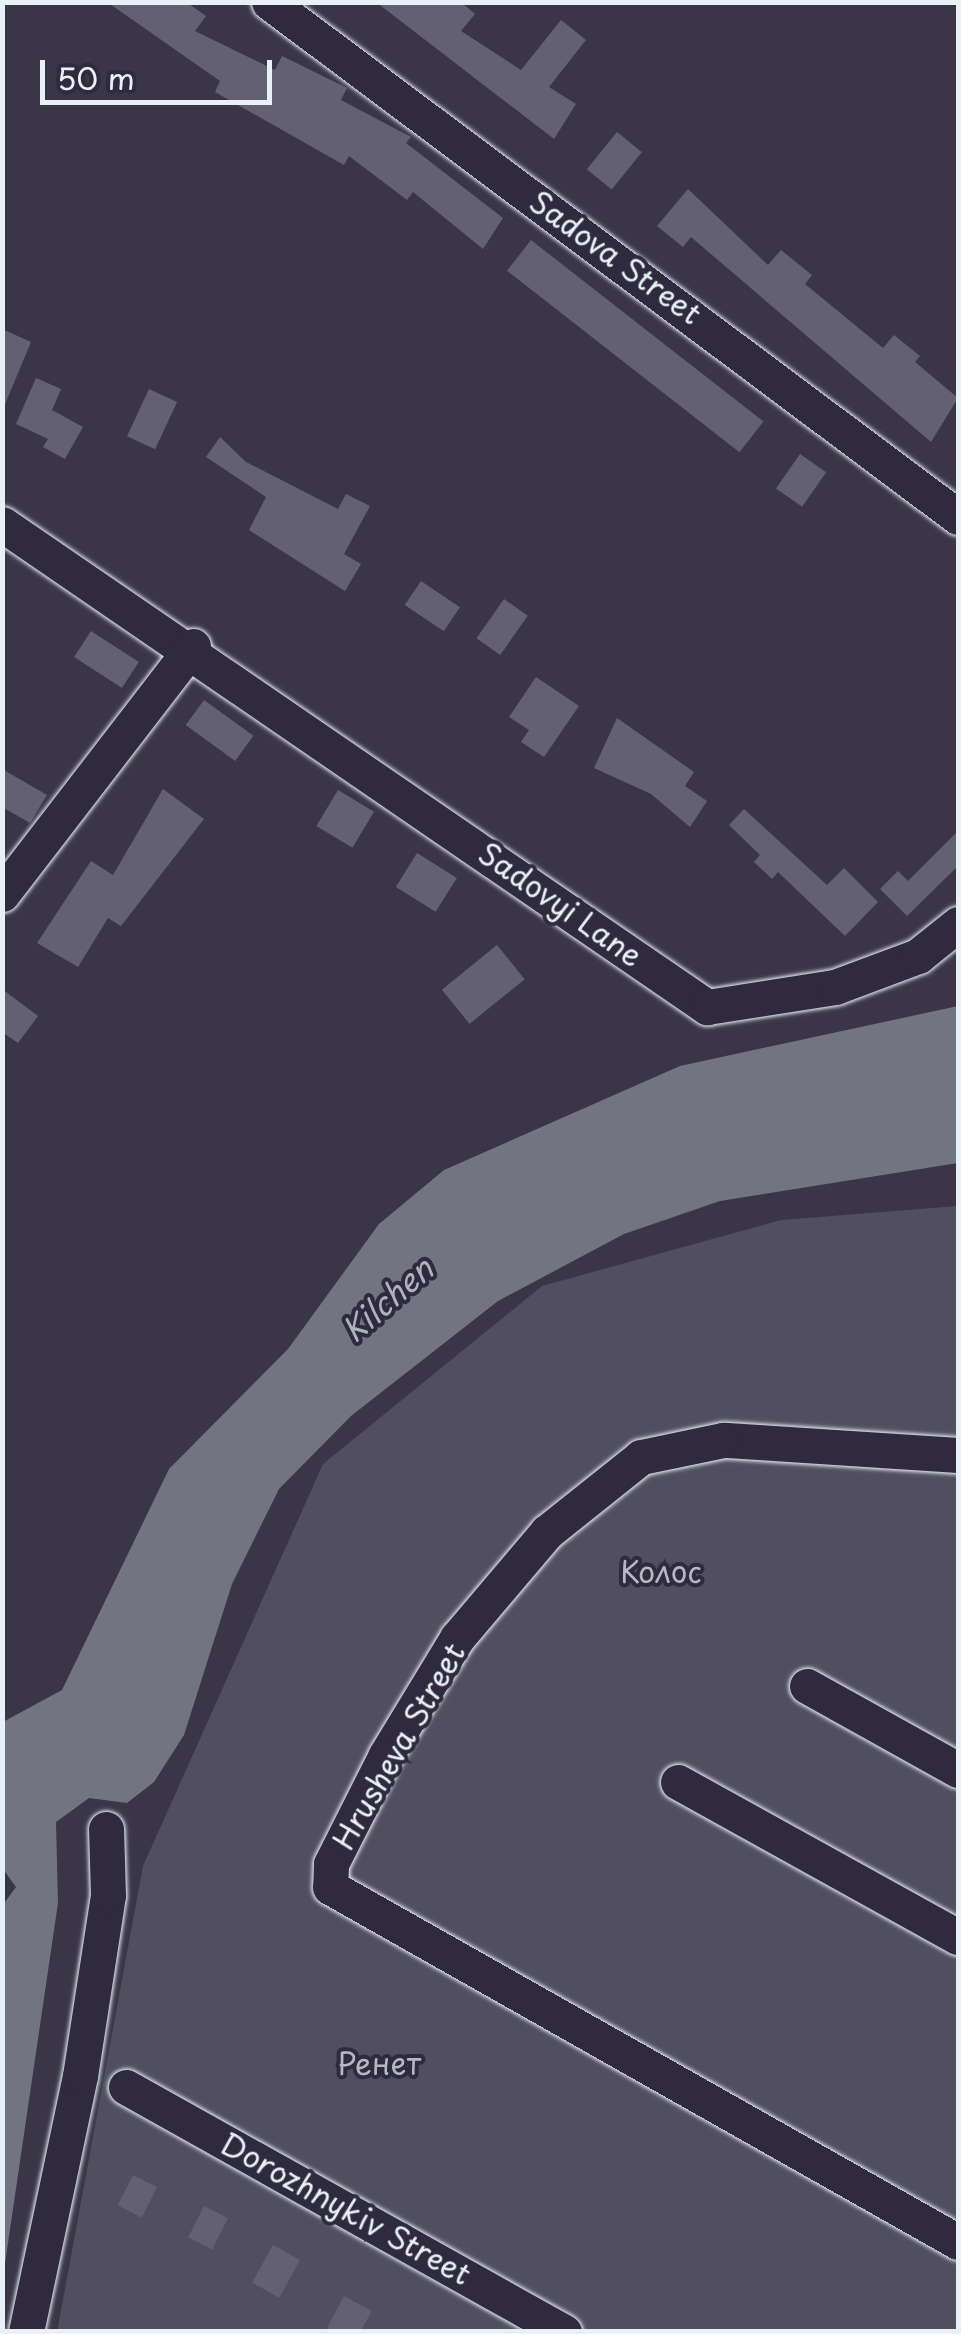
<!DOCTYPE html>
<meta charset="utf-8">
<style>
body{margin:0}
#map{position:relative;width:961px;height:2334px;overflow:hidden;background:#3a3648;font-family:"Playpen Sans",sans-serif}
div>[style]{position:absolute}
.green>*{inset:0;background:#504e5f}
.water>*{inset:0;background:#737482}
.building>*{inset:0;background:#636171;transform-origin:0 0}
.roads{filter:drop-shadow(0 0 2px #e8f1f8) drop-shadow(0 0 2px #e8f1f8)}
.minor>*{height:35px;margin:-17.5px;padding:0 17.5px;transform-origin:17.5px;border-radius:17.5px;background:#2f2a3d}
span{translate:-50% -50%;white-space:nowrap;text-align:center;line-height:1.15;-webkit-text-stroke:8px #2f2a3d;paint-order:stroke}
.street-label{font-size:30px;color:#e8f1f8}
.park-label{font-size:30px;color:#b3b8c2}
.water-label{font-size:32px;color:#aeb2bd;font-style:italic}
.frame{position:absolute;inset:0;border:5px solid #e8f1f8;pointer-events:none}
.scale{position:absolute;left:40px;top:60px;width:232px;height:45px;box-sizing:border-box;border:5px solid #e8f1f8;border-top:0;padding-left:12px;font-size:30px;line-height:35px;white-space:nowrap;color:#e8f1f8;-webkit-text-stroke:8px #2f2a3d;paint-order:stroke}
</style>
<div id="map">
<div class="green">
<i style="clip-path:polygon(958px 1206px,958px 2331px,57px 2332px,143px 1866px,323px 1464px,542px 1286px,781px 1220px)"></i>
</div>
<div class="water">
<i style="clip-path:polygon(958px 1006px,958px 1163px,720px 1201px,624px 1234px,498px 1301px,351px 1416px,279px 1489px,232px 1584px,184px 1735px,154px 1782px,127px 1803px,89px 1798px,56px 1822px,58px 1903px,3px 2277px,2px 1906px,16px 1887px,3px 1869px,3px 1722px,62px 1690px,169px 1469px,288px 1349px,379px 1224px,444px 1170px,680px 1066px)"></i>
</div>
<div class="building">
<i style="clip-path:polygon(107px 2px,186px 2px,206px 16px,195px 31px,275px 70px,282px 56px,347px 88px,341px 100px,411px 137px,406px 143px,503px 218px,483px 249px,413px 192px,407px 200px,349px 156px,344px 165px,215px 92px,220px 81px)"></i>
<i style="clip-path:polygon(376px 2px,461px 2px,475px 14px,461px 31px,521px 70px,561px 20px,586px 40px,549px 87px,576px 104px,554px 139px)"></i>
<i style="left:617px;top:132px;width:32px;height:48px;rotate:39deg"></i>
<i style="clip-path:polygon(688px 189px,768px 265px,781px 250px,812px 275px,805px 284px,883px 348px,894px 335px,920px 356px,915px 362px,958px 398px,931px 442px,691px 237px,683px 247px,657px 226px)"></i>
<i style="left:531px;top:240px;width:295px;height:39px;rotate:38deg"></i>
<i style="clip-path:polygon(2px 329px,31px 342px,3px 409px,2px 409px)"></i>
<i style="clip-path:polygon(36px 378px,61px 389px,52px 410px,83px 427px,65px 459px,43px 447px,48px 439px,16px 424px)"></i>
<i style="left:149px;top:389px;width:31px;height:52px;rotate:25deg"></i>
<i style="clip-path:polygon(220px 437px,246px 462px,338px 509px,346px 494px,370px 506px,344px 554px,361px 564px,345px 591px,249px 530px,266px 497px,206px 457px)"></i>
<i style="left:800px;top:454px;width:32px;height:42px;rotate:35deg"></i>
<i style="left:421px;top:581px;width:47px;height:29px;rotate:34deg"></i>
<i style="left:504px;top:599px;width:29px;height:48px;rotate:35deg"></i>
<i style="left:91px;top:631px;width:57px;height:31px;rotate:33deg"></i>
<i style="clip-path:polygon(536px 677px,579px 706px,544px 757px,521px 742px,529px 730px,509px 717px)"></i>
<i style="left:204px;top:700px;width:61px;height:31px;rotate:36deg"></i>
<i style="clip-path:polygon(617px 718px,694px 772px,685px 786px,707px 801px,690px 827px,651px 794px,594px 768px)"></i>
<i style="clip-path:polygon(2px 769px,47px 795px,30px 823px,2px 807px)"></i>
<i style="clip-path:polygon(163px 789px,204px 819px,121px 926px,108px 918px,78px 967px,37px 943px,91px 861px,113px 875px)"></i>
<i style="left:338px;top:790px;width:42px;height:42px;rotate:31deg"></i>
<i style="clip-path:polygon(744px 809px,827px 885px,844px 868px,878px 902px,845px 936px,778px 872px,772px 879px,754px 862px,760px 855px,729px 825px)"></i>
<i style="clip-path:polygon(958px 831px,958px 866px,907px 916px,880px 889px,898px 871px,908px 881px)"></i>
<i style="left:417px;top:853px;width:47px;height:40px;rotate:32deg"></i>
<i style="left:497px;top:945px;width:44px;height:71px;rotate:51deg"></i>
<i style="clip-path:polygon(2px 989px,38px 1016px,18px 1043px,2px 1032px)"></i>
<i style="left:133px;top:2175px;width:27px;height:34px;rotate:27deg"></i>
<i style="left:204px;top:2206px;width:27px;height:35px;rotate:27deg"></i>
<i style="left:273px;top:2245px;width:31px;height:43px;rotate:29deg"></i>
<i style="clip-path:polygon(344px 2296px,372px 2311px,360px 2332px,325px 2332px)"></i>
</div>
<div class="roads">
<div class="minor">
<i style="left:269px;top:2px;width:860px;rotate:36.78deg"></i>
<i style="left:2px;top:524px;width:855px;rotate:34.42deg"></i>
<i style="left:707px;top:1007px;width:130px;rotate:-8.9deg"></i>
<i style="left:835px;top:987px;width:89px;rotate:-20.5deg"></i>
<i style="left:918px;top:956px;width:51px;rotate:-38.7deg"></i>
<i style="left:2px;top:894px;width:313px;rotate:-52.4deg"></i>
<i style="left:958px;top:1455px;width:235px;rotate:-176.3deg"></i>
<i style="left:723px;top:1440px;width:84px;rotate:168.3deg"></i>
<i style="left:641px;top:1457px;width:120px;rotate:141.4deg"></i>
<i style="left:547px;top:1532px;width:139px;rotate:130.3deg"></i>
<i style="left:457px;top:1638px;width:137px;rotate:121.3deg"></i>
<i style="left:386px;top:1755px;width:122px;rotate:116.8deg"></i>
<i style="left:331px;top:1864px;width:23px;rotate:92deg"></i>
<i style="left:330px;top:1887px;width:721px;rotate:29.48deg"></i>
<i style="left:807px;top:1686px;width:173px;rotate:29.1deg"></i>
<i style="left:678px;top:1782px;width:320px;rotate:29deg"></i>
<i style="left:126px;top:2087px;width:502px;rotate:29.22deg"></i>
<i style="left:26px;top:2332px;width:262px;rotate:-78.1deg"></i>
<i style="left:80px;top:2076px;width:183px;rotate:-81.2deg"></i>
<i style="left:108px;top:1895px;width:66px;rotate:-91.7deg"></i>
</div>
</div>
<div class="street-label">
<span style="left:616px;top:257px;rotate:36deg">Sadova Street</span>
<span style="left:561px;top:904px;rotate:35deg">Sadovyi Lane</span>
<span style="left:398px;top:1746px;rotate:-60deg">Hrusheva Street</span>
<span style="left:346px;top:2208px;rotate:29deg">Dorozhnykiv Street</span>
</div>
<div class="park-label">
<span style="left:661px;top:1571px">Колос</span>
<span style="left:379px;top:2063px">Ренет</span>
</div>
<div class="water-label">
<span style="left:387px;top:1299px;rotate:-41deg">Kilchen</span>
</div>
<div class="frame"></div>
<div class="scale">50 m</div>
</div>
